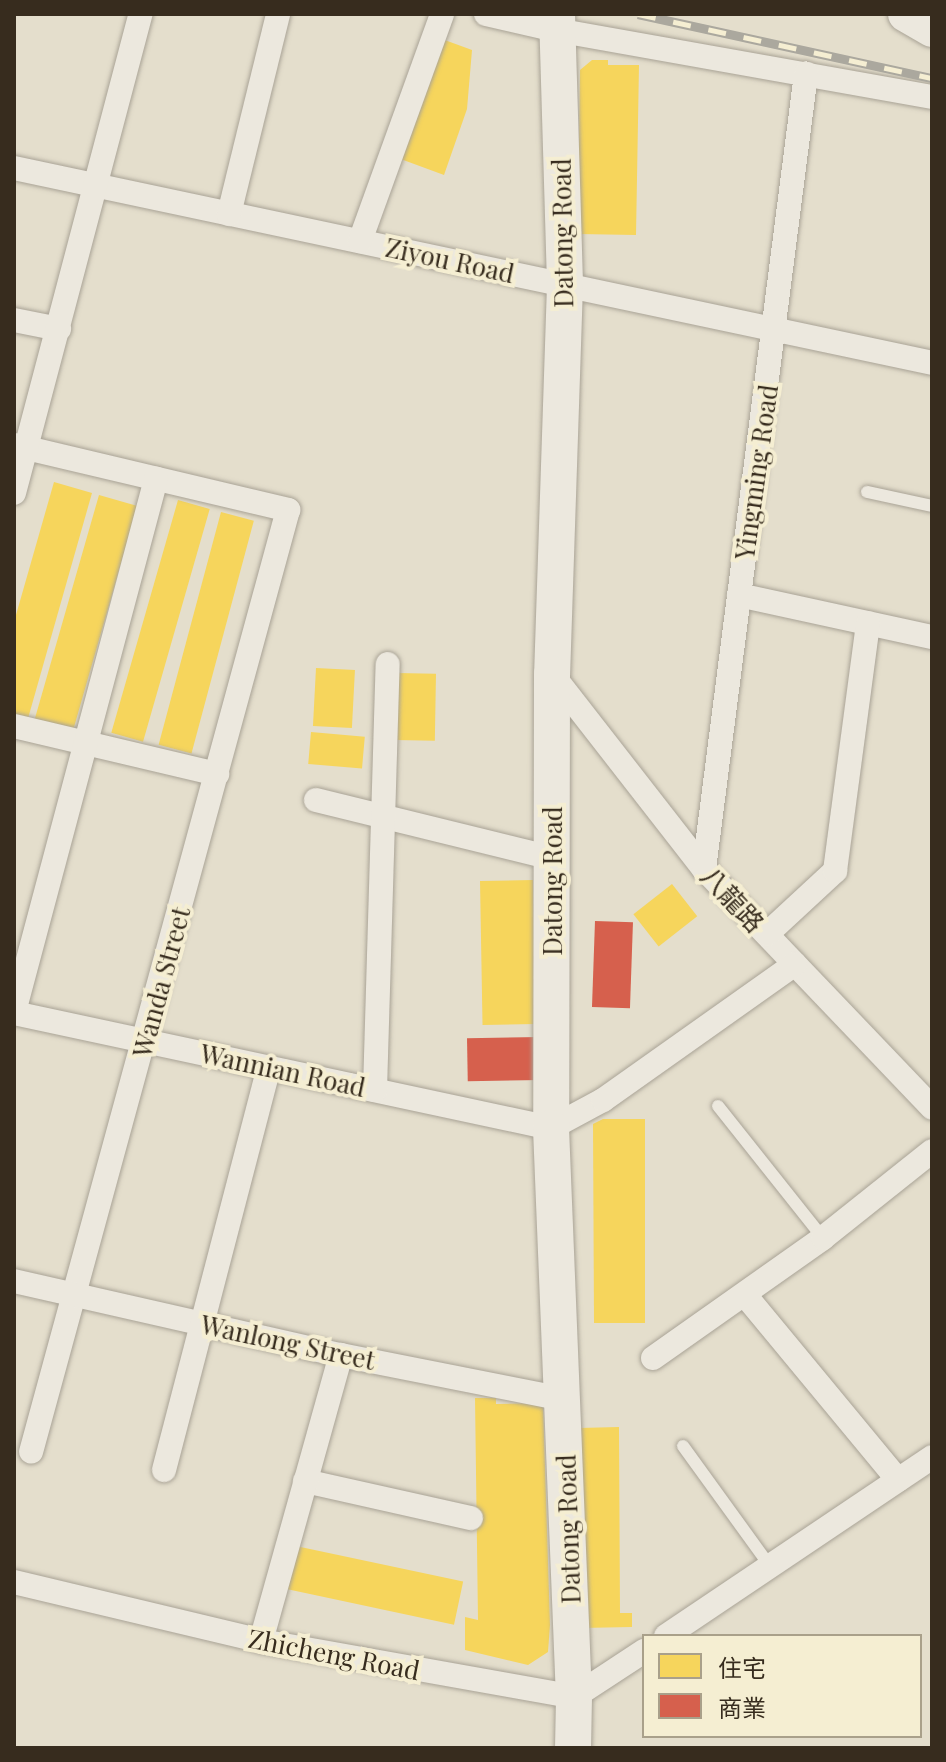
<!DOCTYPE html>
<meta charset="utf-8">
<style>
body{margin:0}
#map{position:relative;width:946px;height:1762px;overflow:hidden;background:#e4decc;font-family:"Playfair Display","Noto Sans TC",serif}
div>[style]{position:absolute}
.homes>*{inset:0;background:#f6d55c;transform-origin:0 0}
.shops>*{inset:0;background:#d6604d;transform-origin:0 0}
.roads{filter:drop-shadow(0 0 2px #a9a396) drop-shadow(0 0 2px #a9a396)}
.lane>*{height:12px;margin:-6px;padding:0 6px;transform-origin:6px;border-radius:6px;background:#ece8de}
.street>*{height:24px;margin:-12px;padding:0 12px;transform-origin:12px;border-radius:12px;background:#ece8de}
.secondary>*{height:36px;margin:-18px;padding:0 18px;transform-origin:18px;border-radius:18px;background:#ece8de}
.rail>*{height:9px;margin-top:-4.5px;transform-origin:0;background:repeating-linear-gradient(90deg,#f5eed2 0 18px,#aba89e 0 36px);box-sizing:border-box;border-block:2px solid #aba89e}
span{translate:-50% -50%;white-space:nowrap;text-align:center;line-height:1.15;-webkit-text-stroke:8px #f5eed2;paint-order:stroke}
.street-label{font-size:26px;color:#372c1e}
.frame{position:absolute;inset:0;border:16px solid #372c1e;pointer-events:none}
.legend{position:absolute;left:642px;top:1634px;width:280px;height:104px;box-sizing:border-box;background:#f5eed2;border:2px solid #a9a08a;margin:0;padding:10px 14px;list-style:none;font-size:24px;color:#372c1e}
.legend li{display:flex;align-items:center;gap:16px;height:40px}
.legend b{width:40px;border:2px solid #a9a08a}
</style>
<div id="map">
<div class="homes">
<i style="clip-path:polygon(431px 35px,472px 50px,467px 109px,444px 175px,387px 154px)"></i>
<i style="clip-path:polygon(592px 60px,608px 60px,608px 65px,639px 65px,636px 235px,578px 234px,580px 70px)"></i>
<i style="clip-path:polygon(54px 482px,92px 493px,27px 722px,14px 718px,14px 622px)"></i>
<i style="left:99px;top:495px;width:40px;height:238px;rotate:16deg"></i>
<i style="left:178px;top:500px;width:33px;height:242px;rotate:16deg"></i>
<i style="left:221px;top:512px;width:34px;height:241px;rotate:15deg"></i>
<i style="left:316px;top:668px;width:39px;height:58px;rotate:3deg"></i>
<i style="left:396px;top:673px;width:40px;height:67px;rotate:1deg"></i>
<i style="left:311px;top:732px;width:54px;height:32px;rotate:5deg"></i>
<i style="left:533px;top:880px;width:144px;height:53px;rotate:89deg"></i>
<i style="left:672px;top:884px;width:41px;height:49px;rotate:52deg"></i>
<i style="clip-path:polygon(603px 1119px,645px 1119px,645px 1323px,594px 1323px,593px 1124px)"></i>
<i style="clip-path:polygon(475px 1398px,496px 1398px,496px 1404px,543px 1403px,550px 1625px,548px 1652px,528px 1665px,465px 1650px,465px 1617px,478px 1620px)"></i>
<i style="clip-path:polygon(619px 1427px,620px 1613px,632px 1613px,632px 1627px,580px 1628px,579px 1428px)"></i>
<i style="left:291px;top:1545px;width:176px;height:44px;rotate:12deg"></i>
</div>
<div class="shops">
<i style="left:595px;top:921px;width:38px;height:86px;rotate:2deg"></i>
<i style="left:540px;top:1037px;width:43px;height:73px;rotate:89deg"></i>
</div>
<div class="roads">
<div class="lane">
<i style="left:867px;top:492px;width:66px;rotate:12.2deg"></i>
<i style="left:718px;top:1106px;width:169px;rotate:51.5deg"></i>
<i style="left:683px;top:1446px;width:148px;rotate:54.1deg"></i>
</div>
<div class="street">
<i style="left:486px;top:14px;width:72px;rotate:12.9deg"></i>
<i style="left:556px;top:30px;width:382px;rotate:10.1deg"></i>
<i style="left:14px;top:168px;width:938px;rotate:11.99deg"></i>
<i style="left:229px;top:214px;width:206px;rotate:-76.2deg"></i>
<i style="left:360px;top:241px;width:241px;rotate:-70.1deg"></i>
<i style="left:14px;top:320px;width:46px;rotate:11.3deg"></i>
<i style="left:14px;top:445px;width:282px;rotate:13.3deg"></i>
<i style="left:288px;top:510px;width:976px;rotate:105.26deg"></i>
<i style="left:14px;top:493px;width:496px;rotate:-75.2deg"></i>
<i style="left:739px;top:595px;width:198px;rotate:12.3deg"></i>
<i style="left:552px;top:674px;width:247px;rotate:52.1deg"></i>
<i style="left:704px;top:869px;width:330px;rotate:46.3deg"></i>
<i style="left:14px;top:726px;width:209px;rotate:13.3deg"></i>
<i style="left:316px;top:800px;width:243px;rotate:13.8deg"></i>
<i style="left:704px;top:869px;width:802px;rotate:-82.69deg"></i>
<i style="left:767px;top:934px;width:93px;rotate:-42.8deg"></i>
<i style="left:835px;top:871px;width:250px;rotate:-82.4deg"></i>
<i style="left:14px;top:1012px;width:552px;rotate:-75.08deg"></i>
<i style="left:14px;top:1013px;width:549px;rotate:12.09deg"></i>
<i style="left:551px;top:1128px;width:59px;rotate:-28.3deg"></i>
<i style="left:603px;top:1100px;width:235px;rotate:-35.3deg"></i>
<i style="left:375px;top:1090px;width:426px;rotate:-88.3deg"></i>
<i style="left:14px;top:1281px;width:335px;rotate:12.8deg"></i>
<i style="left:341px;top:1355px;width:226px;rotate:11.2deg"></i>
<i style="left:745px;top:1295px;width:240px;rotate:50.4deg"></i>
<i style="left:653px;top:1358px;width:208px;rotate:-35.2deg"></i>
<i style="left:823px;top:1238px;width:139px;rotate:-38.6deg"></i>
<i style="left:164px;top:1470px;width:415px;rotate:-75.4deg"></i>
<i style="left:305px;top:1481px;width:170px;rotate:12.6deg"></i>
<i style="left:14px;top:1582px;width:254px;rotate:13.4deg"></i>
<i style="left:261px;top:1641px;width:318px;rotate:10.1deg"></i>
<i style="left:574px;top:1697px;width:84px;rotate:-33.3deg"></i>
<i style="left:666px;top:1636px;width:321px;rotate:-33.9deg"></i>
<i style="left:261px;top:1641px;width:297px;rotate:-74.4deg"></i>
</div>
<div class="secondary">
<i style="left:557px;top:14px;width:271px;rotate:88.3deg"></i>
<i style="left:565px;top:285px;width:389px;rotate:91.9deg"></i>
<i style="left:552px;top:674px;width:454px;rotate:90.1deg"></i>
<i style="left:551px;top:1128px;width:569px;rotate:87.69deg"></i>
<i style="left:574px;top:1697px;width:51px;rotate:91.1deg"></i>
<i style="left:906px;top:14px;width:30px;rotate:30deg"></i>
</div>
</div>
<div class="rail">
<i style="left:638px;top:14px;width:301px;rotate:12.3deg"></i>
</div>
<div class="street-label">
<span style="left:562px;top:233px;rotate:-91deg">Datong Road</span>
<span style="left:450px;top:260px;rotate:12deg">Ziyou Road</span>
<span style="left:756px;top:472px;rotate:-82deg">Yingming Road</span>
<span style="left:552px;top:881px;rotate:-90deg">Datong Road</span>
<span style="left:733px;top:899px;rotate:47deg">八龍路</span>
<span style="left:161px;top:982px;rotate:-75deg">Wanda Street</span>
<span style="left:283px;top:1070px;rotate:12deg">Wannian Road</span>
<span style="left:288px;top:1342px;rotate:12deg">Wanlong Street</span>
<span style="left:568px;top:1529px;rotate:-92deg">Datong Road</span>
<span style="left:334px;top:1654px;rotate:11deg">Zhicheng Road</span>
</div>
<div class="frame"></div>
<ul class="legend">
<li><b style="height:22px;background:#f6d55c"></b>住宅</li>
<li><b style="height:22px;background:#d6604d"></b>商業</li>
</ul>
</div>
